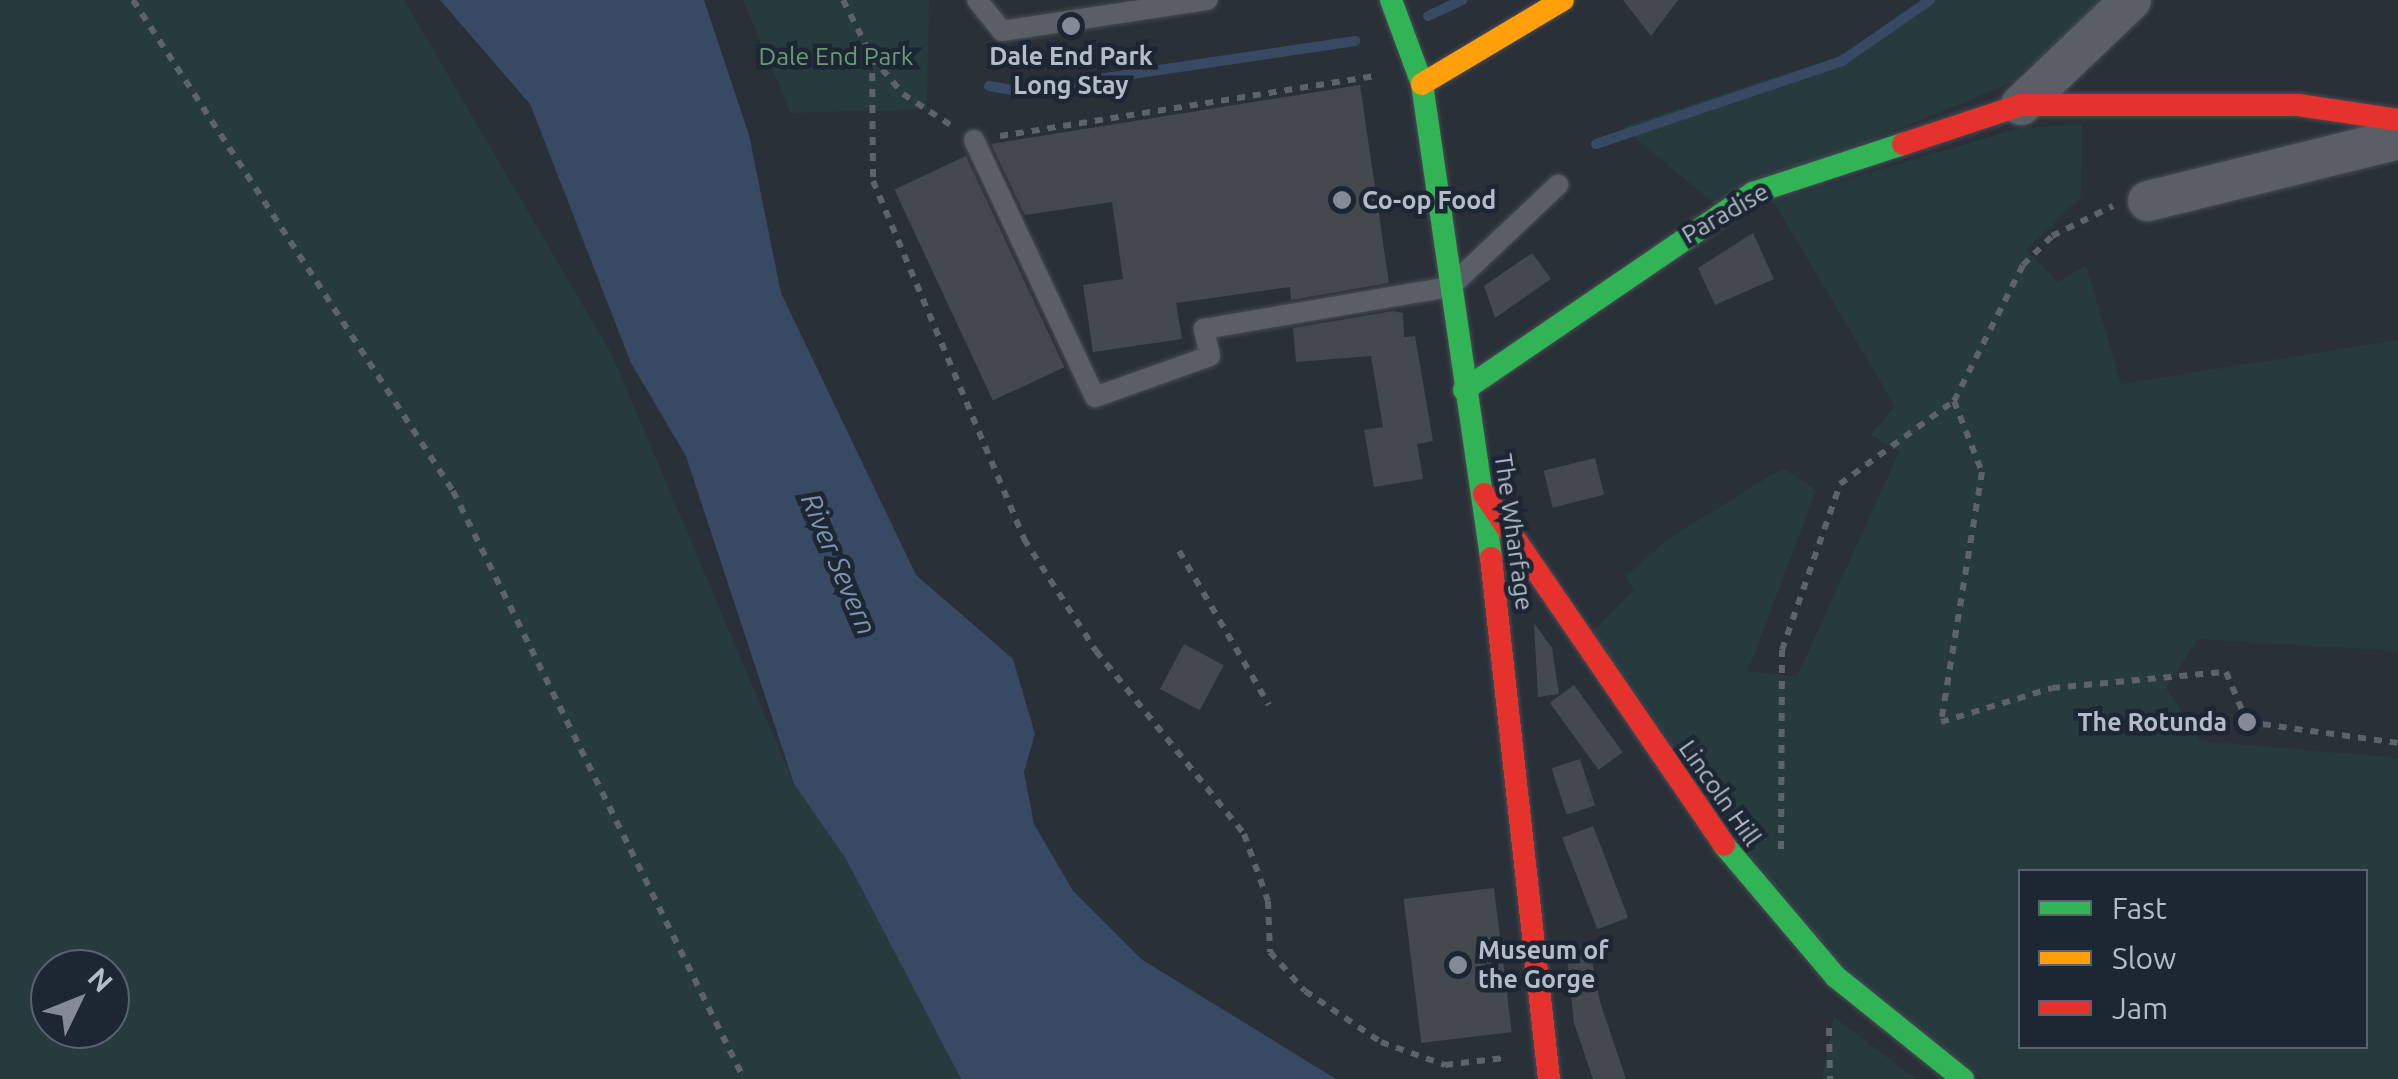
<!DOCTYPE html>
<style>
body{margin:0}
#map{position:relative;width:2398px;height:1079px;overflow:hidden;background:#2a3038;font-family:Ubuntu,sans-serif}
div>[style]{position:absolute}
.green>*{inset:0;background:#273a3e}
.water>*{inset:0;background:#384963}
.stream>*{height:10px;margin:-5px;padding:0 5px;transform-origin:5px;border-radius:5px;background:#384963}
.building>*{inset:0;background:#444950;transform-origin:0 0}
.path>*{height:6px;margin-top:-3px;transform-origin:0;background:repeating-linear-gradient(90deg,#5d636a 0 8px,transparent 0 16px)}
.roads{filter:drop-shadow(0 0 2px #484c53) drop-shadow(0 0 2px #484c53)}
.lane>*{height:20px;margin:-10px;padding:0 10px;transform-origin:10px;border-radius:10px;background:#5a5e66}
.street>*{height:40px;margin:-20px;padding:0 20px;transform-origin:20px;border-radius:20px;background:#5a5e66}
.fast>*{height:22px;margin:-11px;padding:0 11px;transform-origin:11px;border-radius:11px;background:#30b455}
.slow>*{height:22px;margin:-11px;padding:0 11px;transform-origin:11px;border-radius:11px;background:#ff9f0a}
.jam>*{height:22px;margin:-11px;padding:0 11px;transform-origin:11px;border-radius:11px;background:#e5322d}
.dots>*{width:28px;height:28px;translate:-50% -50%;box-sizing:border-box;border:5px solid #1d2633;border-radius:50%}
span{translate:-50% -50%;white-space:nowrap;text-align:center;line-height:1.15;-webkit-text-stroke:9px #1d2633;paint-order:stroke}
.park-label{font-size:25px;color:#6b9a76}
.poi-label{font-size:25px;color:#b4bcc9;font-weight:700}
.left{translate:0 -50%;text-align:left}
.right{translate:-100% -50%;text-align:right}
.street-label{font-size:25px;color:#b4bcc9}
.water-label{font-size:28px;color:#7c92b1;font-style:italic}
.legend{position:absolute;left:2018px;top:869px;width:350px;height:180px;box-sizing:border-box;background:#1d2633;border:2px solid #59626f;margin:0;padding:12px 18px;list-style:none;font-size:30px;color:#b4bcc9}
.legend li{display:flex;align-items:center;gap:20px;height:50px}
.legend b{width:50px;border:2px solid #59626f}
.north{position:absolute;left:30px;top:949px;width:100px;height:100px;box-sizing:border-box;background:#1d2633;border:2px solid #59626f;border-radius:50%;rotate:47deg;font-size:28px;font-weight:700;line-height:40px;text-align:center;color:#b4bcc9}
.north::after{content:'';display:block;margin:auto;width:35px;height:45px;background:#848b96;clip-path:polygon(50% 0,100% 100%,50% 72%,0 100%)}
</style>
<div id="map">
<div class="green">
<i style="clip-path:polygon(evenodd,0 0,404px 0,612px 355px,794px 784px,846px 859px,961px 1079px,0 1079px,0 0,50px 969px,110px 969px,110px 1029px,50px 1029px,50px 969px)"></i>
<i style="clip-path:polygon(743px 0,929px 0,927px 109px,791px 113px)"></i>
<i style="clip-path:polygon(1930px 0,2105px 0,2009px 84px,1715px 204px,1622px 127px,1836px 57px)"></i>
<i style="clip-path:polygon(evenodd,2082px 125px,2081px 197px,2026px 250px,2058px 282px,2086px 265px,2121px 384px,2398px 340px,2398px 651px,2198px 639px,2166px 688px,2201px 741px,2398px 758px,2398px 1079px,1983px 1079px,1816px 949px,1593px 632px,1634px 590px,1625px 577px,1668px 539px,1783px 468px,1816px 490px,1748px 671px,1797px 677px,1899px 452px,1871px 435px,1895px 406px,1773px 201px,2020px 128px,2082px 125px,2020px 872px,2366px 872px,2366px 1046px,2020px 1046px,2020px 872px)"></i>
<i style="clip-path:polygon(1834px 1017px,1916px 1079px,1822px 1079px)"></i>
</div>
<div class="water">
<i style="clip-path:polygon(440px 0,704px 0,749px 135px,781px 293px,916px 575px,1013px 659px,1035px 734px,1024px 772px,1034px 824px,1073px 891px,1141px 959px,1336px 1079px,961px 1079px,846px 859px,794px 784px,686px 456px,631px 363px,530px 104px)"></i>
</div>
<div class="stream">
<i style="left:1428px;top:16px;width:38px;rotate:-25deg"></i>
<i style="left:989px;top:86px;width:28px;rotate:10deg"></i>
<i style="left:1017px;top:91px;width:342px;rotate:-8.4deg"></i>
<i style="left:1596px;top:144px;width:260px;rotate:-18.6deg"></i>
<i style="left:1842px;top:61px;width:107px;rotate:-34.7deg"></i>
</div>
<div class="building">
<i style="clip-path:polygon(1623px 0,1678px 0,1651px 36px)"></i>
<i style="clip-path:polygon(1360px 85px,1389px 283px,1291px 300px,1290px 287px,1176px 303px,1182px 339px,1093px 352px,1083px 285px,1123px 279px,1112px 202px,1025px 215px,991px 144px)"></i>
<i style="left:966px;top:156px;width:233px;height:79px;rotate:65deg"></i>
<i style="clip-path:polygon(1753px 233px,1774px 279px,1715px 305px,1698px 268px)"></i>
<i style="clip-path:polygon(1532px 253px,1551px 279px,1495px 318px,1484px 286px)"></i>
<i style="clip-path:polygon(1393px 311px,1403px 313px,1404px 337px,1415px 336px,1433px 441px,1417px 444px,1423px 479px,1374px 487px,1364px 430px,1383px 427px,1371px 356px,1296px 362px,1293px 328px)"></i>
<i style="left:1595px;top:458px;width:38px;height:53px;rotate:76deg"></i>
<i style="clip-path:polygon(1534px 623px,1552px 648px,1559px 694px,1538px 697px)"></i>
<i style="left:1184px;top:644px;width:45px;height:51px;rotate:28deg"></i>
<i style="left:1574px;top:685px;width:83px;height:30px;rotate:54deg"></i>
<i style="left:1580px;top:759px;width:49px;height:30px;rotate:72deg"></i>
<i style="left:1593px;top:826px;width:98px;height:33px;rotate:69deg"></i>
<i style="left:1494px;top:888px;width:145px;height:91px;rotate:83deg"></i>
<i style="clip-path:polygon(1589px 945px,1600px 1002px,1626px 1079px,1593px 1079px,1574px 1023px,1566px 949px)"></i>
</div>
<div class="path">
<i style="left:133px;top:0;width:586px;rotate:56.91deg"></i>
<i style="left:453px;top:491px;width:656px;rotate:63.67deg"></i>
<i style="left:843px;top:0;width:64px;rotate:63deg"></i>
<i style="left:872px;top:57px;width:124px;rotate:89.5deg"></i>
<i style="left:873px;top:181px;width:389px;rotate:67.1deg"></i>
<i style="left:1024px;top:539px;width:133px;rotate:57.3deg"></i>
<i style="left:1096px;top:651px;width:235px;rotate:51deg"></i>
<i style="left:1244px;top:834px;width:71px;rotate:70.3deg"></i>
<i style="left:1268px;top:901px;width:51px;rotate:87.8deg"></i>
<i style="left:1270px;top:952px;width:52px;rotate:48.1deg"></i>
<i style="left:1305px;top:991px;width:92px;rotate:33.9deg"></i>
<i style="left:1381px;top:1042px;width:68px;rotate:19.8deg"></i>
<i style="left:1445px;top:1065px;width:59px;rotate:-6.8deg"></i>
<i style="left:872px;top:57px;width:48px;rotate:50deg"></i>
<i style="left:903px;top:94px;width:59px;rotate:33.1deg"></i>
<i style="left:1000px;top:136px;width:378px;rotate:-9.1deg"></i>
<i style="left:1954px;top:401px;width:76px;rotate:68.5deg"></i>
<i style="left:1982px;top:472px;width:253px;rotate:99.3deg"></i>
<i style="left:1941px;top:722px;width:116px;rotate:-17deg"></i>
<i style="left:2052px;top:688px;width:175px;rotate:-5.3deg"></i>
<i style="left:2226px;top:672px;width:54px;rotate:67.2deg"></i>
<i style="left:2247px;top:722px;width:152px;rotate:7.9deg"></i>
<i style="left:1179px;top:551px;width:178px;rotate:59.7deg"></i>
<i style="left:1781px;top:849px;width:199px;rotate:-89.7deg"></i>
<i style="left:1782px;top:650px;width:176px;rotate:-70.7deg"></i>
<i style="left:1840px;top:484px;width:141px;rotate:-36.1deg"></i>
<i style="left:1954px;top:401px;width:153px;rotate:-63.1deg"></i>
<i style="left:2023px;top:265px;width:41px;rotate:-45deg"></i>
<i style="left:2052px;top:236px;width:68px;rotate:-26.2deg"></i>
<i style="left:1829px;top:1028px;width:51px;rotate:88.9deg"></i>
</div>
<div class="roads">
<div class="lane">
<i style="left:977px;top:0;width:40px;rotate:51deg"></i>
<i style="left:1002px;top:31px;width:208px;rotate:-8.6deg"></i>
<i style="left:974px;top:140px;width:284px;rotate:64.8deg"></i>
<i style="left:1095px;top:397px;width:122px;rotate:-19.6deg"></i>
<i style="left:1210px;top:356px;width:28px;rotate:-103deg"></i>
<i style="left:1204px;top:329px;width:250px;rotate:-9.7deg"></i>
<i style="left:1450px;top:287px;width:149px;rotate:-43.4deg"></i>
</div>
<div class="street">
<i style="left:2021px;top:105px;width:152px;rotate:-43.7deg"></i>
<i style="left:2148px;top:201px;width:258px;rotate:-13.9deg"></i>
</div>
<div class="fast">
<i style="left:1391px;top:0;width:90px;rotate:69.7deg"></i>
<i style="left:1422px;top:84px;width:479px;rotate:81.7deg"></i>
<i style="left:1464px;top:390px;width:350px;rotate:-34.3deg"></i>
<i style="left:1753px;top:193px;width:158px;rotate:-18.1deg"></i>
<i style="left:1724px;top:845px;width:173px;rotate:49.7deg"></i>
<i style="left:1836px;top:977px;width:163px;rotate:38.8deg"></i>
</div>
<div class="slow">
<i style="left:1422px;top:84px;width:164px;rotate:-30.8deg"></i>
</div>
<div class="jam">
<i style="left:1903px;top:144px;width:124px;rotate:-18.3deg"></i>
<i style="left:2021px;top:105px;width:277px"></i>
<i style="left:2298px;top:105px;width:101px;rotate:8.5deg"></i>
<i style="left:1484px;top:494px;width:425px;rotate:55.6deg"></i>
<i style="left:1491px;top:558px;width:524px;rotate:83.65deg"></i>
</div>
</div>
<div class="dots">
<i style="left:1071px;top:26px;background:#848b96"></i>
<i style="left:1342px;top:200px;background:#848b96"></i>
<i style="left:2247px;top:722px;background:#848b96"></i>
<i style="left:1458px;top:965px;background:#848b96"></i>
</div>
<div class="park-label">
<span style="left:836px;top:56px">Dale End Park</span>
</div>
<div class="poi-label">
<span style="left:1071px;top:71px">Dale End Park<br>Long Stay</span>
<span class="left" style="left:1362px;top:200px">Co-op Food</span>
<span class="right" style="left:2227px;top:722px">The Rotunda</span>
<span class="left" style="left:1478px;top:965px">Museum of<br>the Gorge</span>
</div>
<div class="street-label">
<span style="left:1725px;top:213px;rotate:-30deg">Paradise</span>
<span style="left:1514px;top:532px;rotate:82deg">The Wharfage</span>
<span style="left:1720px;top:793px;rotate:55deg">Lincoln Hill</span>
</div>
<div class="water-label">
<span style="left:839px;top:564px;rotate:67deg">River Severn</span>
</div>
<ul class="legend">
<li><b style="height:12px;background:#30b455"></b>Fast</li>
<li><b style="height:12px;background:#ff9f0a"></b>Slow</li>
<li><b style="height:12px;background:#e5322d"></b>Jam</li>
</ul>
<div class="north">N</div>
</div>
